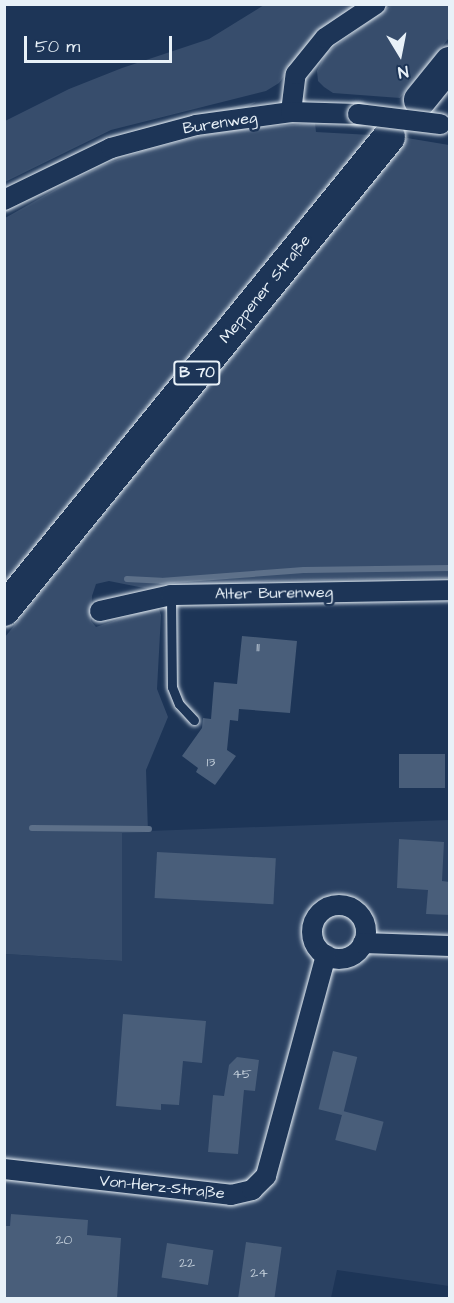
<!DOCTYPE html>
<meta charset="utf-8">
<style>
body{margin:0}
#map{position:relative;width:454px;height:1303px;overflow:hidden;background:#1d3557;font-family:"Architects Daughter",sans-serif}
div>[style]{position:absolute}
.built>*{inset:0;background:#2a4162}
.green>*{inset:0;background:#374d6c}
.stream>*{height:6px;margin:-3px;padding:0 3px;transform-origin:3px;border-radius:3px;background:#5d7089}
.building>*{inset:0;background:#495e7a;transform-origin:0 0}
.roads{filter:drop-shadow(0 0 2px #e8f1f8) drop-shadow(0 0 2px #e8f1f8)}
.service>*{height:9px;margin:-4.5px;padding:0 4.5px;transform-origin:4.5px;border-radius:4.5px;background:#1d3557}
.minor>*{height:20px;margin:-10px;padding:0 10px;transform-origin:10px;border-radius:10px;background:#1d3557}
.minor>.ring{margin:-10px;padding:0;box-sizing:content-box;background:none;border:20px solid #1d3557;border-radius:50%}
.primary>*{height:32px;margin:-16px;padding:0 16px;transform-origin:16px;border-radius:16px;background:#1d3557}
.bridges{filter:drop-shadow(0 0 2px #e8f1f8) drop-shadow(0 0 2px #e8f1f8)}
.minor-bridge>*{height:20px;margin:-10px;padding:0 10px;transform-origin:10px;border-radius:10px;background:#1d3557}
span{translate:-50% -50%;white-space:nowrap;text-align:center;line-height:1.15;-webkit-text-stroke:5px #1d3557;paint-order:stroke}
.number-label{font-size:14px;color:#c0ccd8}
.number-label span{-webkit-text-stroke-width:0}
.shield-label span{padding:2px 4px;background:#1d3557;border:2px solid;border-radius:4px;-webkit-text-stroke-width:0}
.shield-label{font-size:15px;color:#e8f1f8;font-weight:700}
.street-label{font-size:16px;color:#e8f1f8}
.frame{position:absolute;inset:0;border:6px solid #e8f1f8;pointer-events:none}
.north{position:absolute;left:370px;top:24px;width:60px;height:60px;-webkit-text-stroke:4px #1d3557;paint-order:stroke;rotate:170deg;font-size:16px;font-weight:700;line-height:24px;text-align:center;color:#e8f1f8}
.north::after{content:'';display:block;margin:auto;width:21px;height:27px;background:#e8f1f8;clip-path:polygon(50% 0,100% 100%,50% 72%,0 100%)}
.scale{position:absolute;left:24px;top:36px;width:148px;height:27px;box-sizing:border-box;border:3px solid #e8f1f8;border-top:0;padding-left:8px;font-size:18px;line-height:21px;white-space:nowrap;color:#e8f1f8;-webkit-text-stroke:4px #1d3557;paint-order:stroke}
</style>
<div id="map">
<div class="built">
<i style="clip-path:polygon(449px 820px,449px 1286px,337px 1270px,331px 1298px,5px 1298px,4px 954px,122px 961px,122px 832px)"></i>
</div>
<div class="green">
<i style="clip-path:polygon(264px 5px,361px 5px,293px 64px,279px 83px,266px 91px,111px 130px,5px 182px,5px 121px,69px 89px,122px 68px,209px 39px)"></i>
<i style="clip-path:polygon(391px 5px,449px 5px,449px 38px,400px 98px,333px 93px,324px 87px,318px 81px,317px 71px,326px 53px)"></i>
<i style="clip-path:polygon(256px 102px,246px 108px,5px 190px,50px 165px,110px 138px,176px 118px)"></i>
<i style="clip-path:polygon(315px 123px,316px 132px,371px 135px,5px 593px,5px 218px,67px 183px,106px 164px,143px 151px,200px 136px,241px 129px)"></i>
<i style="clip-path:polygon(407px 138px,449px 145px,449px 578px,269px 581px,159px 591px,109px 581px,96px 584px,92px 596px,91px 621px,96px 627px,158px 606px,161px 615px,157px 689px,168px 717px,146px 770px,148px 832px,122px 833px,122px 961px,5px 954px,5px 637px)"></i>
</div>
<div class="stream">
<i style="left:127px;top:579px;width:34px;rotate:3deg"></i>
<i style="left:161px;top:581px;width:143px;rotate:-4.4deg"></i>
<i style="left:304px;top:570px;width:146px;rotate:-0.8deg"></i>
<i style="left:32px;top:828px;width:117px;rotate:0.5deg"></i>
</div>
<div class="building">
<i style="clip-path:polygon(242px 636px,297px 641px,290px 713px,239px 709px,238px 721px,230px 720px,227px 750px,236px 756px,215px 785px,196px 772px,198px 768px,182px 756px,202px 728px,203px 718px,211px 719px,214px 682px,237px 684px)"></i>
<i style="left:399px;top:754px;width:46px;height:34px"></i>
<i style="clip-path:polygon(399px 839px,444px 842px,442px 881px,450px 882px,450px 915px,426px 914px,428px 890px,397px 888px)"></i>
<i style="left:157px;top:852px;width:119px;height:46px;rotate:3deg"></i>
<i style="clip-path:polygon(123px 1014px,206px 1021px,202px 1063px,183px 1061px,179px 1105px,161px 1104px,161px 1110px,116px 1106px)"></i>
<i style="left:333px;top:1051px;width:25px;height:60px;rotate:14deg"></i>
<i style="clip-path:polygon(237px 1057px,259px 1060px,255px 1091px,244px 1090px,238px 1154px,208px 1152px,213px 1095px,224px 1096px,229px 1065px)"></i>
<i style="left:343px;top:1111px;width:42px;height:30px;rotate:15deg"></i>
<i style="clip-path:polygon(11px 1214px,88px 1220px,87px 1235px,121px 1238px,117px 1299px,4px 1299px,4px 1226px,10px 1226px)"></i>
<i style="left:246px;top:1242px;width:36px;height:58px;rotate:8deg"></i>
<i style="left:167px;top:1243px;width:47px;height:35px;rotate:9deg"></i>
</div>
<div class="roads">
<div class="service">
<i style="left:171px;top:595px;width:92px;rotate:89.4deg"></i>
<i style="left:172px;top:687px;width:18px;rotate:68deg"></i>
<i style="left:179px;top:704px;width:22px;rotate:47deg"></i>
</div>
<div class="minor">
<i style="left:291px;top:112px;width:38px;rotate:-83deg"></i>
<i style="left:296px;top:74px;width:46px;rotate:-51.1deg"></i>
<i style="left:325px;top:38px;width:61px;rotate:-33.7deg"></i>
<i style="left:4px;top:200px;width:119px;rotate:-25.9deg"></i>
<i style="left:111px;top:148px;width:88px;rotate:-15.1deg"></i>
<i style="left:196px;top:125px;width:96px;rotate:-7.8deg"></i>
<i style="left:291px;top:112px;width:67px;rotate:1.7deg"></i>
<i style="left:100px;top:611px;width:73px;rotate:-12.7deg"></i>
<i style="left:171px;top:595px;width:279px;rotate:-1deg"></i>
<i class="ring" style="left:312px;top:905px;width:34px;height:34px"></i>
<i style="left:363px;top:943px;width:87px;rotate:2deg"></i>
<i style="left:4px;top:1169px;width:228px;rotate:6.5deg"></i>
<i style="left:231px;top:1195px;width:22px;rotate:-13deg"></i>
<i style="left:252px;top:1190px;width:20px;rotate:-45deg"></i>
<i style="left:266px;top:1176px;width:229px;rotate:-74.8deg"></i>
</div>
<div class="primary">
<i style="left:420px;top:100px;width:48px;rotate:-51deg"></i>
<i style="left:4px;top:610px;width:610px;rotate:-50.86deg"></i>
</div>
</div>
<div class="bridges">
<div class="minor-bridge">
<i style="left:358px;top:114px;width:83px;rotate:7deg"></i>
</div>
</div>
<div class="number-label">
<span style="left:258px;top:647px">11</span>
<span style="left:211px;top:762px">13</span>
<span style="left:242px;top:1074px">45</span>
<span style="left:64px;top:1240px">20</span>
<span style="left:187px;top:1263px">22</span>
<span style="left:259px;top:1273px">24</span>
</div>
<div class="shield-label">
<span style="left:197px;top:373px">B 70</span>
</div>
<div class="street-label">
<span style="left:220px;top:123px;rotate:-9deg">Burenweg</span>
<span style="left:265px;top:289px;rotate:-51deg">Meppener Straße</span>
<span style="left:274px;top:593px;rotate:-1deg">Alter Burenweg</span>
<span style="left:162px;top:1187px;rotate:6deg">Von-Herz-Straße</span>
</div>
<div class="frame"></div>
<div class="north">N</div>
<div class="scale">50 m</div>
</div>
